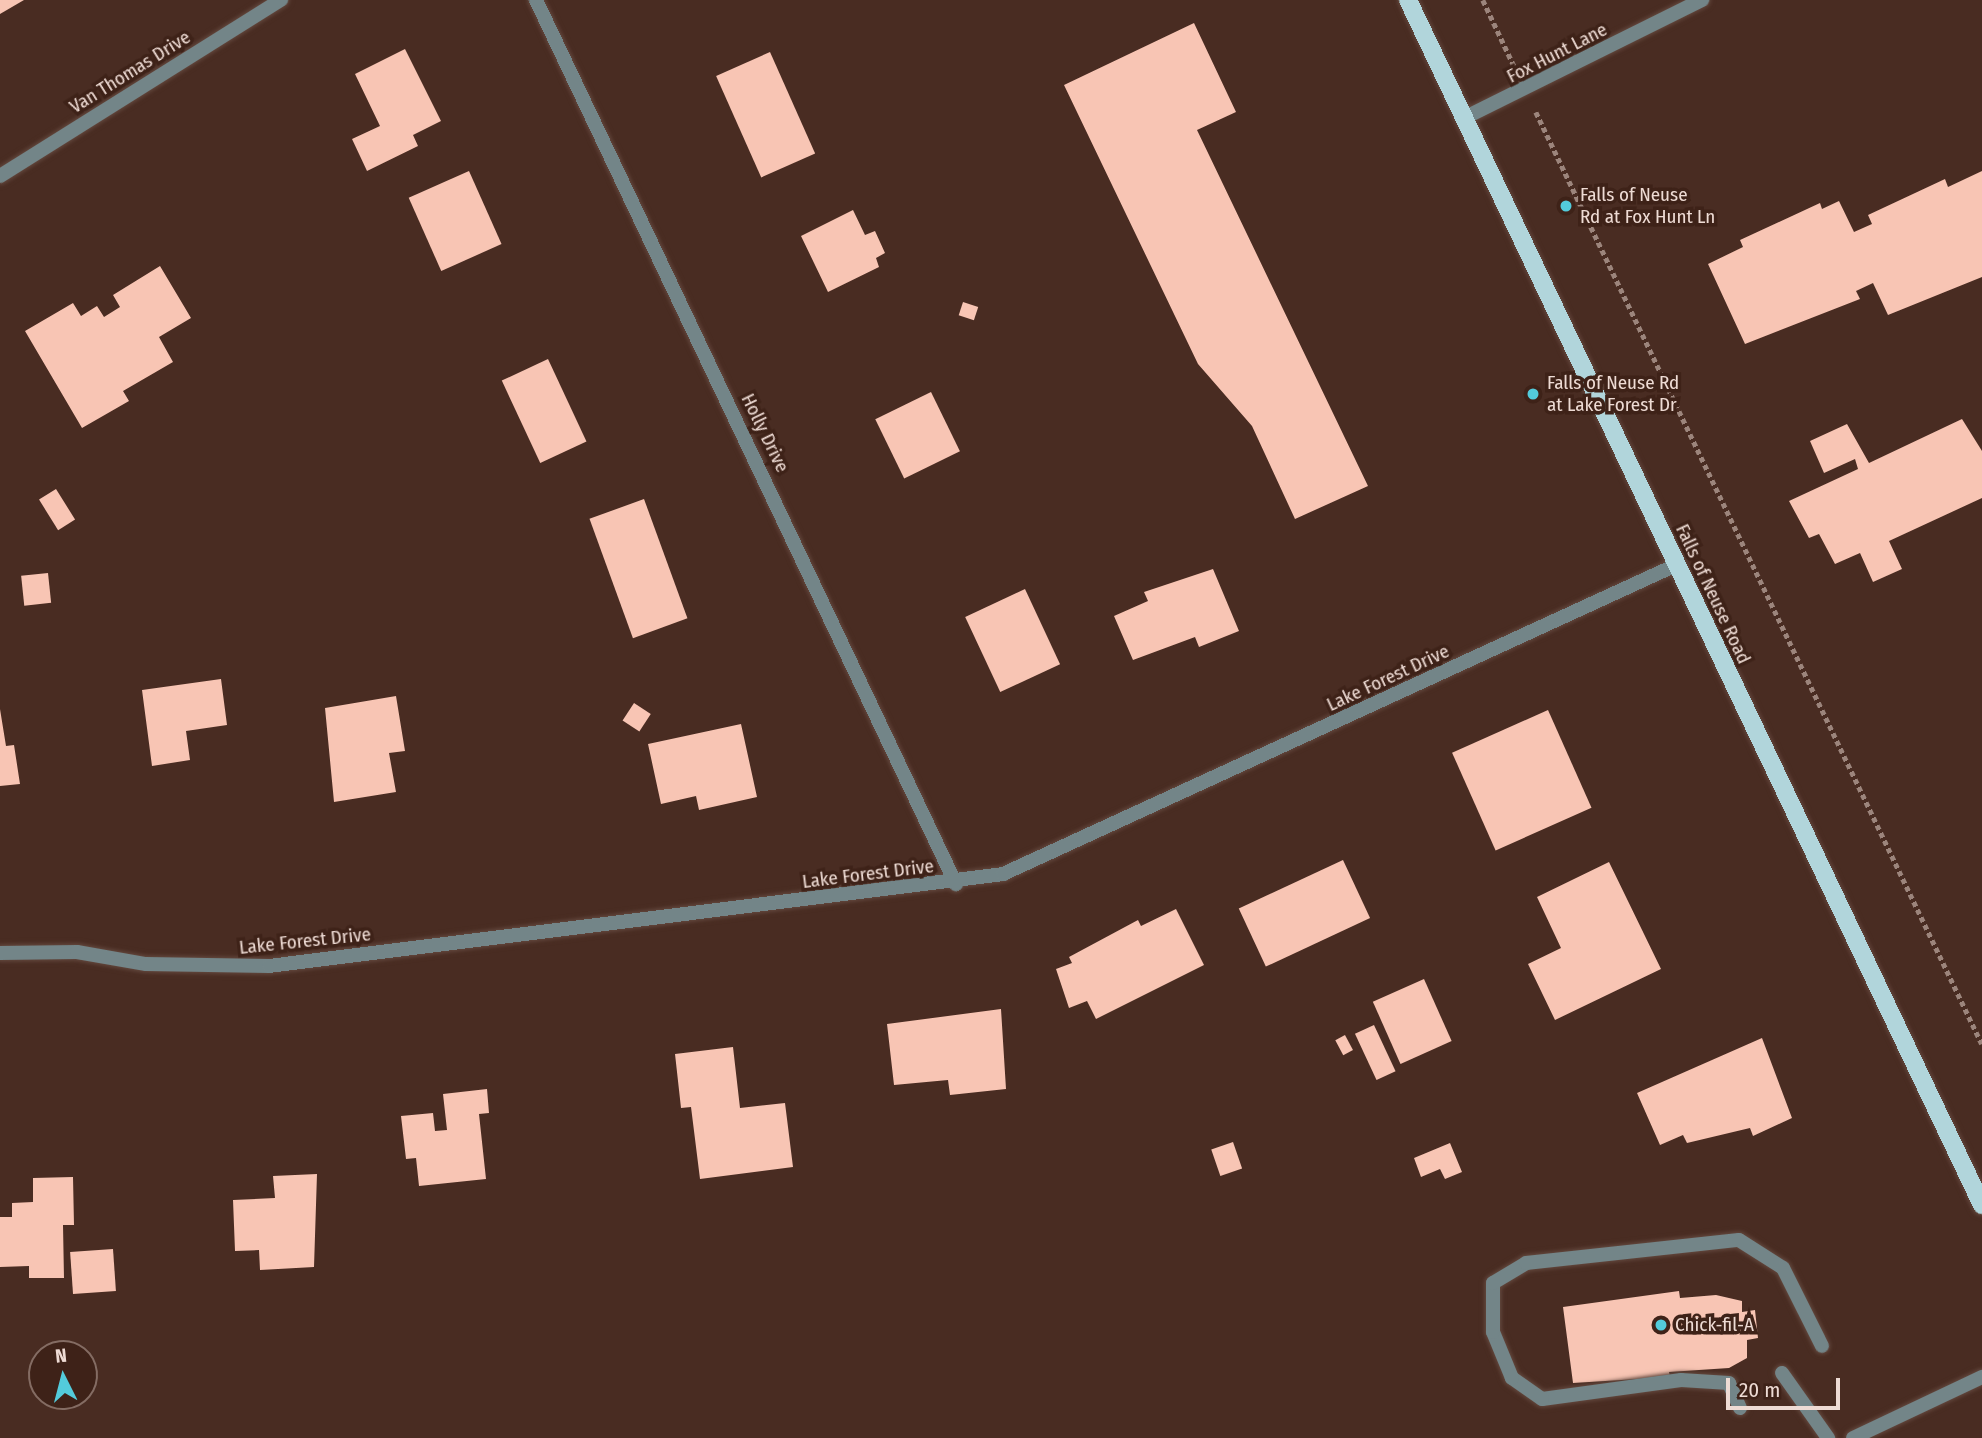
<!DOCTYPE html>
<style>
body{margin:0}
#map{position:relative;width:1982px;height:1438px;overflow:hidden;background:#492c22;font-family:"Fira Sans Condensed",sans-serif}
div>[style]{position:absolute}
.building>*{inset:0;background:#f8c5b4;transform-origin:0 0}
.path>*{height:4.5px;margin-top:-2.25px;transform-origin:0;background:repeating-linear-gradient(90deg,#9c857c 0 5px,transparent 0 8.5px)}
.roads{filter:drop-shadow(0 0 2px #63483e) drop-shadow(0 0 2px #63483e)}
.lane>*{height:14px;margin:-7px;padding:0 7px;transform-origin:7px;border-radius:7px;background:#738588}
.street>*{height:14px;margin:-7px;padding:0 7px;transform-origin:7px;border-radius:7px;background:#738588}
.primary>*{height:18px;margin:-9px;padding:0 9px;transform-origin:9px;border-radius:9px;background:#b1d5db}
.dots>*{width:19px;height:19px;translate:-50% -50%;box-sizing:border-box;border:4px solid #3e2218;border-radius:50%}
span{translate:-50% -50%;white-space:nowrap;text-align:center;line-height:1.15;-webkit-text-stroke:7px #3e2218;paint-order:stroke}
.street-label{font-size:19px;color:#eedbd4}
.poi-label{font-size:19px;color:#eedbd4}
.left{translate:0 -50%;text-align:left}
.north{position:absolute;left:28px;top:1340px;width:70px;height:70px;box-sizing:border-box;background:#3e2218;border:2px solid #846c63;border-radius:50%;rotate:354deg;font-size:19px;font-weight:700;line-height:28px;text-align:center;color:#eedbd4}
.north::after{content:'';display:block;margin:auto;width:24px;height:32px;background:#53cbdb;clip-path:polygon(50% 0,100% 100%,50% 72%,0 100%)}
.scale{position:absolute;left:1726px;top:1378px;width:114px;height:32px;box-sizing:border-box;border:4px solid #eedbd4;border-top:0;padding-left:9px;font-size:21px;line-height:24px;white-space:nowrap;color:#eedbd4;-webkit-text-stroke:5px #3e2218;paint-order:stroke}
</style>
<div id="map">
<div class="building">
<i style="clip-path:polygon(0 0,24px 0,0 14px)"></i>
<i style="clip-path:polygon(1194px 23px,1236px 112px,1197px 130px,1368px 486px,1295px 519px,1252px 426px,1198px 364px,1064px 85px)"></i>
<i style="clip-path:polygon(405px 49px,441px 121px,413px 135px,418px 146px,367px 171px,352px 139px,380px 126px,355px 74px)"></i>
<i style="left:770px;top:52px;width:111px;height:59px;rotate:66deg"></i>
<i style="left:469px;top:171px;width:80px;height:66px;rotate:66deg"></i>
<i style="clip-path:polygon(1982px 171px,1982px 277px,1888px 315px,1873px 283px,1856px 291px,1860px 299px,1745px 344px,1708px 264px,1743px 247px,1740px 240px,1820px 203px,1822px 209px,1839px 201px,1854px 232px,1872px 224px,1868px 215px,1945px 179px,1948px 187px)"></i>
<i style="clip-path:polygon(853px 210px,865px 235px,875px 231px,885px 253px,876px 258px,879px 267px,828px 292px,801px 236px)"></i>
<i style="clip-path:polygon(160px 266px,191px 318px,159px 337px,173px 362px,123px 391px,129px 401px,82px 428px,25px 331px,73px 303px,81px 316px,97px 306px,104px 317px,120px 307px,113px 295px)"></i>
<i style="left:963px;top:302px;width:16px;height:14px;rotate:18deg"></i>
<i style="left:548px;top:359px;width:91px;height:51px;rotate:65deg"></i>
<i style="left:931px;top:392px;width:66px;height:62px;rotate:64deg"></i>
<i style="clip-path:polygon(1962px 419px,1982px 451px,1982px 498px,1889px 541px,1902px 569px,1873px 582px,1860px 553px,1835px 564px,1819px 534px,1809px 538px,1789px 501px,1858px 469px,1855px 459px,1824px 473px,1810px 441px,1847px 424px,1869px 463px)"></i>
<i style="left:56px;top:489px;width:36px;height:20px;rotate:58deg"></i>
<i style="left:644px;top:499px;width:127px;height:58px;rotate:70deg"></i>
<i style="clip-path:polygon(1213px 569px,1239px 631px,1199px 647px,1195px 637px,1133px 660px,1114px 616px,1148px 601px,1144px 592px)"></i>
<i style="left:48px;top:573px;width:30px;height:27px;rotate:84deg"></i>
<i style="left:1025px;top:589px;width:83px;height:66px;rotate:65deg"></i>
<i style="clip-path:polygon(221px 679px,227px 725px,186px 731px,190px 760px,152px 766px,142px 690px)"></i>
<i style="clip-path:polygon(396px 696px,405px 751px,389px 753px,396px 792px,334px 802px,325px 708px)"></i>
<i style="left:634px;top:703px;width:20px;height:21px;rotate:33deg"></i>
<i style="clip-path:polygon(0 709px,6px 746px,14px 745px,20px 784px,0 786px)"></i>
<i style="left:1548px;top:710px;width:107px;height:105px;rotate:66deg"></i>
<i style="clip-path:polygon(741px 724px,757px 797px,699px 810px,696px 796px,661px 804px,648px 744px)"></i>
<i style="left:1343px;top:860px;width:64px;height:115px;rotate:65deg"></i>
<i style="clip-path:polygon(1609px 862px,1661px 969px,1555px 1020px,1528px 964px,1561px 948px,1537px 897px)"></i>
<i style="clip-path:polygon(1176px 909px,1204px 965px,1096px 1019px,1087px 1001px,1069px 1008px,1056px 969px,1072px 963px,1069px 957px,1138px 920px,1141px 926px)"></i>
<i style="left:1424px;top:979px;width:68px;height:56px;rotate:66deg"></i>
<i style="clip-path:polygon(1001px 1009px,1006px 1089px,950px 1095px,948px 1080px,894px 1085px,887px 1024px)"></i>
<i style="left:1374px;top:1025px;width:51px;height:21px;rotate:65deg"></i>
<i style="left:1345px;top:1035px;width:17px;height:11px;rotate:62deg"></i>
<i style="clip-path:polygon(1762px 1038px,1792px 1118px,1753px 1136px,1750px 1128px,1687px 1143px,1683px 1135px,1660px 1145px,1637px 1093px)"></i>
<i style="clip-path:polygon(733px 1047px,740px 1108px,785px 1103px,793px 1167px,700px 1179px,691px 1107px,681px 1108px,675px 1054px)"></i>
<i style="clip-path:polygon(487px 1089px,489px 1113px,479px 1114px,486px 1179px,419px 1186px,416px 1158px,406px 1159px,401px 1116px,433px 1113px,435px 1131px,447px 1130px,443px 1094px)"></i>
<i style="left:1233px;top:1142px;width:28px;height:23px;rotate:71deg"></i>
<i style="clip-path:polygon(1450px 1143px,1462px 1172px,1445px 1179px,1440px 1169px,1421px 1177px,1414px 1158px)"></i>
<i style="clip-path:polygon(317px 1174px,314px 1267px,260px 1270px,259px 1250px,235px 1251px,233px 1200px,275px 1198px,273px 1176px)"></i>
<i style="clip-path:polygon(73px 1177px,74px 1225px,63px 1225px,64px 1278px,29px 1278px,29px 1266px,0 1267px,0 1217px,12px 1217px,12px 1203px,33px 1202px,33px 1178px)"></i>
<i style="left:113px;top:1249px;width:42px;height:43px;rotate:86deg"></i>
<i style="clip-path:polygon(1679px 1291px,1680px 1298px,1716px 1295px,1742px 1301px,1742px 1312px,1755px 1310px,1758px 1338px,1747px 1340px,1747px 1358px,1729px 1368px,1669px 1372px,1670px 1377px,1573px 1383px,1563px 1307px)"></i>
</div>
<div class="path">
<i style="left:1483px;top:0;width:73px;rotate:64.8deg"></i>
<i style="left:1536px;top:112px;width:1033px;rotate:64.43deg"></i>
</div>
<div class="roads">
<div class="lane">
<i style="left:1782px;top:1373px;width:80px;rotate:54.7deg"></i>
<i style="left:1740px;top:1408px;width:27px;rotate:-114deg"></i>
<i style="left:1729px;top:1383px;width:48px;rotate:-176.4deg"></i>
<i style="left:1681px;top:1380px;width:140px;rotate:172.2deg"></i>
<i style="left:1542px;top:1399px;width:37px;rotate:-145deg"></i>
<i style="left:1512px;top:1378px;width:50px;rotate:-112.4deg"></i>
<i style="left:1493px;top:1332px;width:49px;rotate:-90deg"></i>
<i style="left:1493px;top:1283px;width:39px;rotate:-31deg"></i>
<i style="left:1526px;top:1263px;width:214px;rotate:-6.2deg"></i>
<i style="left:1739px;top:1240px;width:52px;rotate:32.5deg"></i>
<i style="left:1783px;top:1268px;width:87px;rotate:63.4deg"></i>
<i style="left:1853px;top:1438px;width:143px;rotate:-25.3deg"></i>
</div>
<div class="street">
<i style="left:536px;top:0;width:979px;rotate:64.59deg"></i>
<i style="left:1464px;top:118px;width:266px;rotate:-26.4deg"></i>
<i style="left:0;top:176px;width:332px;rotate:-32.1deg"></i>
<i style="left:0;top:953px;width:77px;rotate:-0.7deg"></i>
<i style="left:77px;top:952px;width:70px;rotate:9.9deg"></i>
<i style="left:146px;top:964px;width:123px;rotate:0.9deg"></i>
<i style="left:269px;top:966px;width:740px;rotate:-7.14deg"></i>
<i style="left:1003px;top:874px;width:741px;rotate:-24.66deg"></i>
</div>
<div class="primary">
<i style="left:1408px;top:0;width:1335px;rotate:64.53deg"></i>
</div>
</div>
<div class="dots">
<i style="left:1566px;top:206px;background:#53cbdb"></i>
<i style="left:1533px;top:394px;background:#53cbdb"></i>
<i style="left:1661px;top:1325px;background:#53cbdb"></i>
</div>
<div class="street-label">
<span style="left:1557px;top:53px;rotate:-27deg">Fox Hunt Lane</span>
<span style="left:130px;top:72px;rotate:-32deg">Van Thomas Drive</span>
<span style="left:765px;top:433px;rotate:64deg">Holly Drive</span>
<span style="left:1713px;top:594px;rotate:65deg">Falls of Neuse Road</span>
<span style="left:1388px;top:678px;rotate:-25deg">Lake Forest Drive</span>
<span style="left:868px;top:874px;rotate:-7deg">Lake Forest Drive</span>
<span style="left:305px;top:941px;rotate:-6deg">Lake Forest Drive</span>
</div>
<div class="poi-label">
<span class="left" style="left:1580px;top:206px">Falls of Neuse<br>Rd at Fox Hunt Ln</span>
<span class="left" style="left:1547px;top:394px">Falls of Neuse Rd<br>at Lake Forest Dr</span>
<span class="left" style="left:1675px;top:1325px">Chick-fil-A</span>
</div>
<div class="north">N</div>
<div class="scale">20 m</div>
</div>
